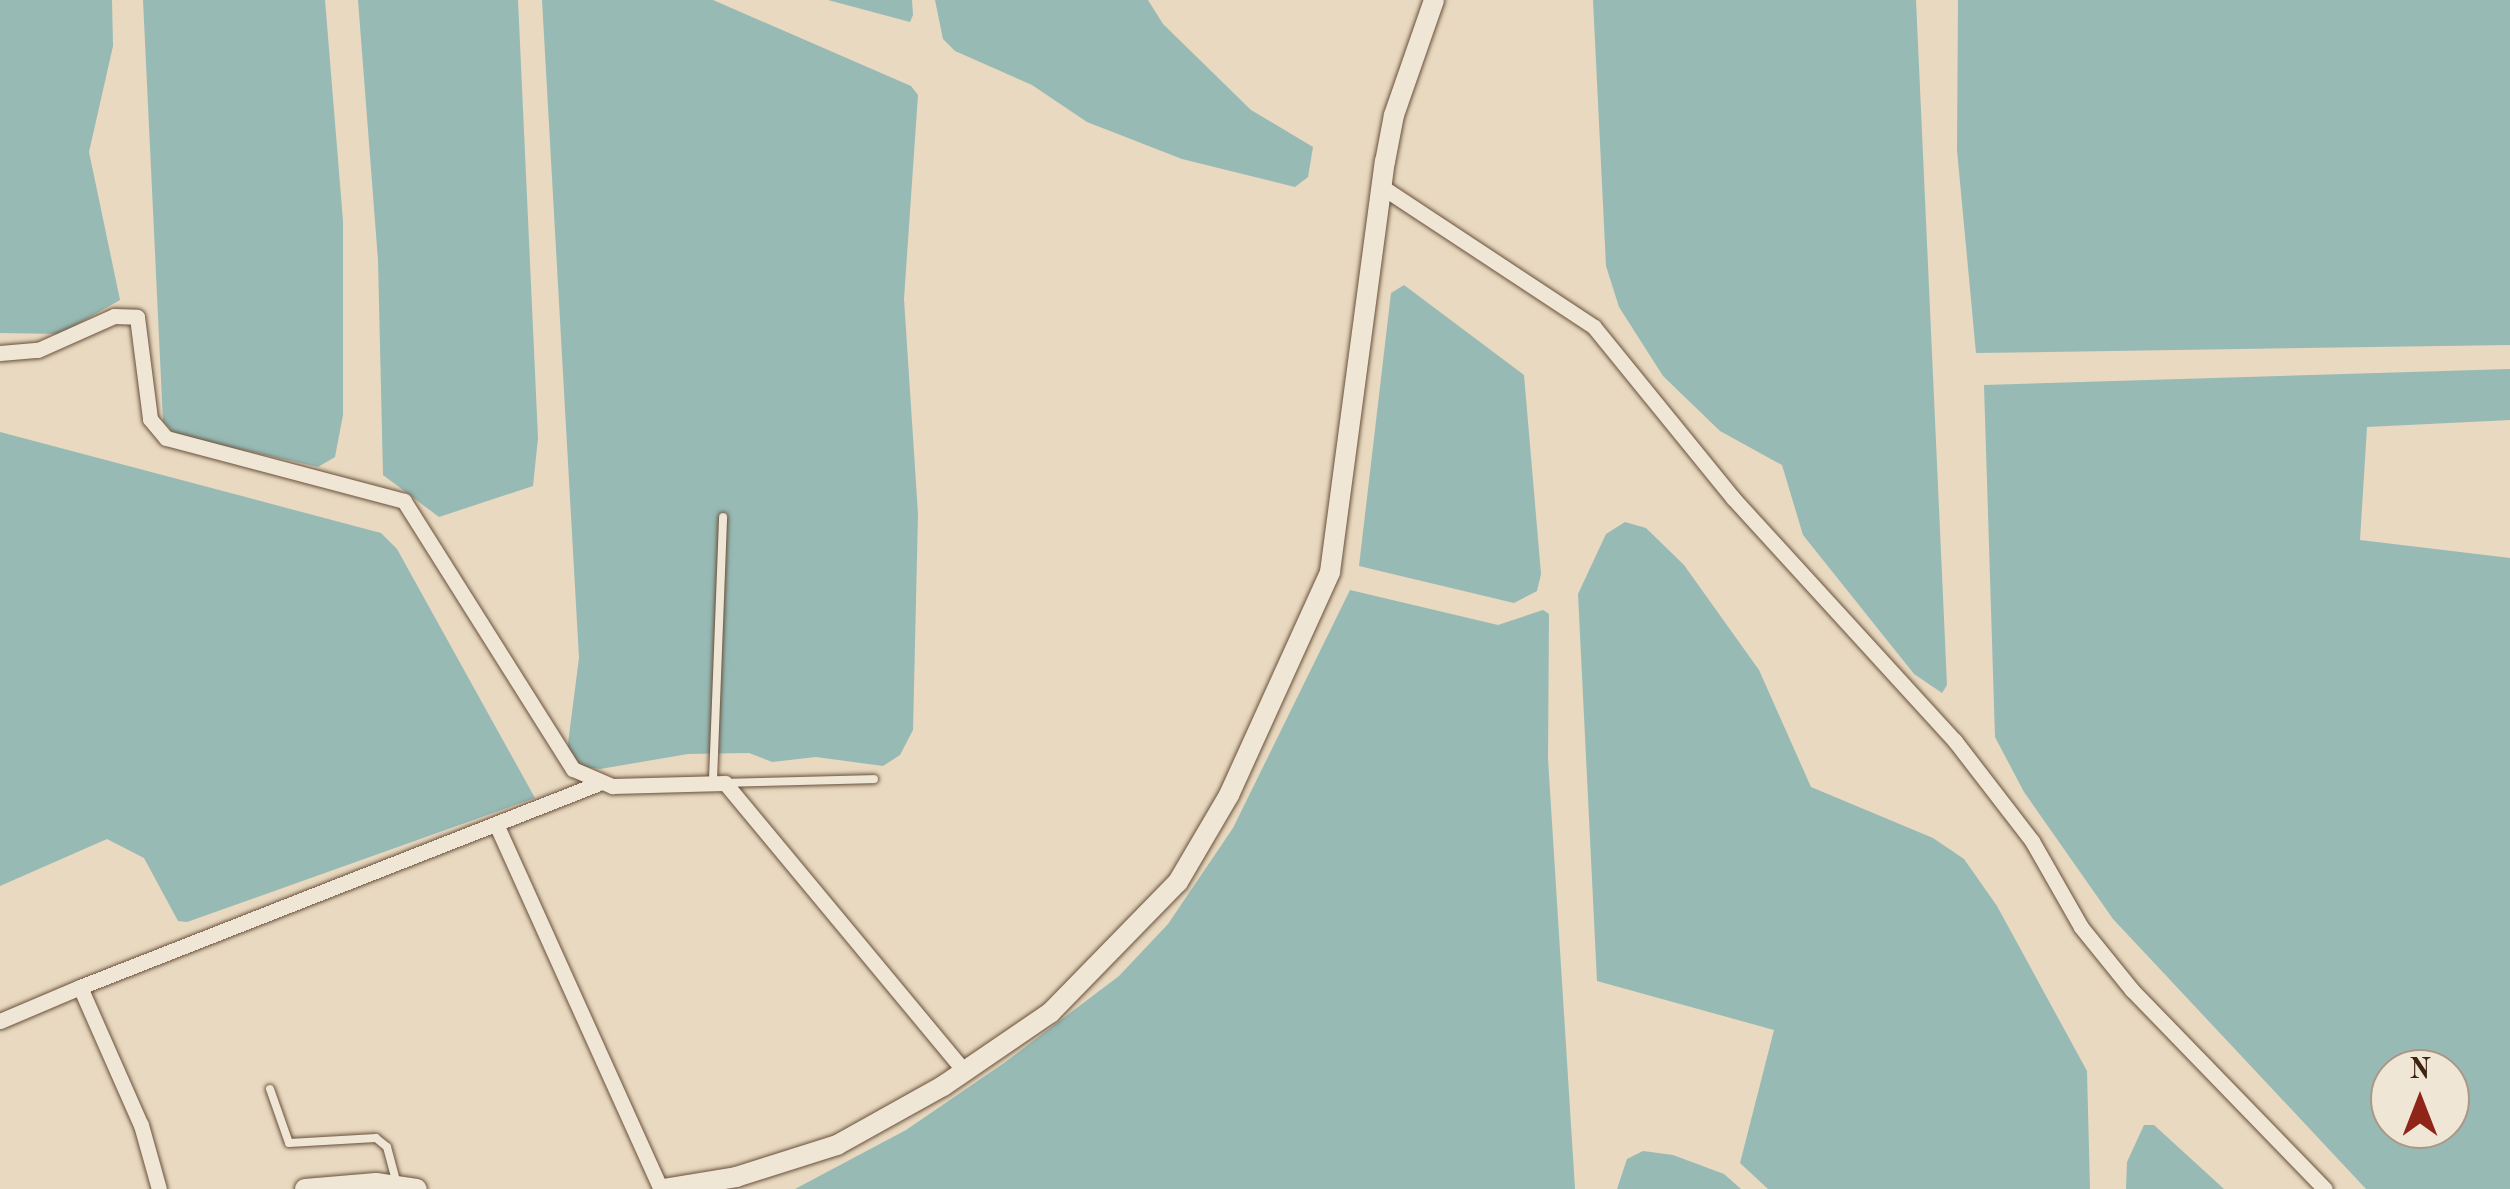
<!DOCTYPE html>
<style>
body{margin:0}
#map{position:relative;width:2510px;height:1189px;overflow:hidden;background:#e8d9c0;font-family:"Old Standard TT",serif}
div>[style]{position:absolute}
.water>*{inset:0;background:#97bab5}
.roads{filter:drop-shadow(0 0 2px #69503b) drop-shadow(0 0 2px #69503b)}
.service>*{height:8px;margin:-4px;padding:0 4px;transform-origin:4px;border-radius:4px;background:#f0e6d6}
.minor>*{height:15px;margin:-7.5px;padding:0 7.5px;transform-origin:7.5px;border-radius:7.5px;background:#f0e6d6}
.tertiary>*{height:20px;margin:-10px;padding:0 10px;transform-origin:10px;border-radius:10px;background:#f0e6d6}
span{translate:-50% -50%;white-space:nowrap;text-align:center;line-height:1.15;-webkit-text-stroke:10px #f0e6d6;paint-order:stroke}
.north{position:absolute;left:2370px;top:1049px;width:100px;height:100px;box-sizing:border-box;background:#f0e6d6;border:2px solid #a99886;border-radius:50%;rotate:0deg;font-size:28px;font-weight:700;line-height:40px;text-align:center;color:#3f230f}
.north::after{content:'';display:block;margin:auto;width:35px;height:45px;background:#8f2418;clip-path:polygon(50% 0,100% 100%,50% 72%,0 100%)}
</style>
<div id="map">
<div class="water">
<i style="clip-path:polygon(0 0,112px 0,113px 46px,89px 152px,120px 300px,60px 334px,0 333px)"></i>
<i style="clip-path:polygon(143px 0,325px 0,343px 221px,343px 415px,335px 457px,318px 467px,176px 435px,163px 421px)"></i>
<i style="clip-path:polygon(358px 0,518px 0,538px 438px,533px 486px,439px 517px,383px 475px,378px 260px)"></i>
<i style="clip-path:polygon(542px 0,713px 0,911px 86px,918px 95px,904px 299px,918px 514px,913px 730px,900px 755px,883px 766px,816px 757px,772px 762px,749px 753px,688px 754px,600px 769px,577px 766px,567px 751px,579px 658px)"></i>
<i style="clip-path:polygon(828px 0,912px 0,913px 15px,910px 22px)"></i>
<i style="clip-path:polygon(935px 0,1148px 0,1163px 24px,1251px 110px,1313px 147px,1308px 177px,1295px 187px,1182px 159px,1087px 122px,1032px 85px,955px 51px,943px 39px)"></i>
<i style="clip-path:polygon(1593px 0,1916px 0,1947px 685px,1942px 693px,1914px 674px,1803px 535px,1782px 465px,1720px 431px,1663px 376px,1619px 307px,1606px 266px)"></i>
<i style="clip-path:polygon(1958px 0,2510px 0,2510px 345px,1976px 353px,1957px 150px)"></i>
<i style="clip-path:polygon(1404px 285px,1524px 375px,1541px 574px,1537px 591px,1514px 603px,1359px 566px,1391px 293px)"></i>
<i style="clip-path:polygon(evenodd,2510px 369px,2510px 420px,2367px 427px,2360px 540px,2510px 558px,2510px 1189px,2366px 1189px,2113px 919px,2024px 792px,1995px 737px,1984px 385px,2510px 369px,2390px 1069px,2450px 1069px,2450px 1129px,2390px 1129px,2390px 1069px)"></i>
<i style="clip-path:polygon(0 432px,381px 533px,397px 549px,535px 798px,187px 922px,178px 921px,144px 858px,107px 839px,0 886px)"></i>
<i style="clip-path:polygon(1625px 522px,1646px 528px,1684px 565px,1759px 670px,1811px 787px,1933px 838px,1964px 859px,1997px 906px,2087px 1071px,2090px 1189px,1768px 1189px,1740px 1163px,1774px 1030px,1597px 981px,1578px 594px,1606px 534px)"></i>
<i style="clip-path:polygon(1350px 590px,1498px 625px,1543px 610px,1549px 614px,1548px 759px,1575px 1189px,795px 1189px,906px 1130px,1004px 1063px,1119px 976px,1168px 924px,1233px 828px)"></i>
<i style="clip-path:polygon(2144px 1125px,2154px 1125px,2224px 1189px,2126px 1189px,2127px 1162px)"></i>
<i style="clip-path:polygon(1643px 1151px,1673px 1155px,1724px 1174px,1741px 1189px,1617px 1189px,1627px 1159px)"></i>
</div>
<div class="roads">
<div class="service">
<i style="left:713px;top:780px;width:263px;rotate:-87.8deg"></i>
<i style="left:725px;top:783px;width:149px;rotate:-1.5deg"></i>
<i style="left:270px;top:1089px;width:57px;rotate:70.6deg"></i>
<i style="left:289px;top:1143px;width:87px;rotate:-3.3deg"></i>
<i style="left:376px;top:1138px;width:14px;rotate:39deg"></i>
<i style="left:387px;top:1147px;width:35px;rotate:75deg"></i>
</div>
<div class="minor">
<i style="left:1385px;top:189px;width:250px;rotate:33.4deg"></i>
<i style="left:1594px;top:327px;width:220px;rotate:50.9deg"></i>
<i style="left:1733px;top:498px;width:329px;rotate:47.6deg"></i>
<i style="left:1955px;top:741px;width:126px;rotate:52.4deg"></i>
<i style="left:2032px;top:841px;width:99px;rotate:60.3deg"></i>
<i style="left:2081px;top:927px;width:81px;rotate:51deg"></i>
<i style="left:2132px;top:990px;width:277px;rotate:45.9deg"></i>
<i style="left:0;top:353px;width:38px;rotate:-5deg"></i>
<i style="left:38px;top:350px;width:83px;rotate:-24.1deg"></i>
<i style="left:114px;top:316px;width:23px;rotate:2deg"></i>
<i style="left:137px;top:317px;width:103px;rotate:82.7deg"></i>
<i style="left:150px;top:419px;width:25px;rotate:50deg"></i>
<i style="left:166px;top:438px;width:246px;rotate:14.8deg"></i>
<i style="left:404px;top:501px;width:317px;rotate:57.8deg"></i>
<i style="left:573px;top:769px;width:43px;rotate:23.6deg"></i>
<i style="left:612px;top:786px;width:113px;rotate:-1.5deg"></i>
<i style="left:725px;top:783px;width:376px;rotate:50.3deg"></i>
<i style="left:496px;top:824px;width:401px;rotate:65.7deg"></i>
<i style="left:80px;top:987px;width:555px;rotate:-21.44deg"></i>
<i style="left:0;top:1021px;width:87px;rotate:-23deg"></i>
<i style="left:80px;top:987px;width:151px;rotate:66.2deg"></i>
<i style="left:141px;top:1125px;width:66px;rotate:74.3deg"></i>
</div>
<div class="tertiary">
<i style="left:305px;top:1189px;width:71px;rotate:-4.8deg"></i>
<i style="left:376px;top:1183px;width:41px;rotate:8.3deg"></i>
<i style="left:663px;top:1189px;width:74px;rotate:-9.3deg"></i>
<i style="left:736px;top:1177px;width:106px;rotate:-17.6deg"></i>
<i style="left:837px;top:1145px;width:121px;rotate:-29.1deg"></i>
<i style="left:943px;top:1086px;width:130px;rotate:-34.3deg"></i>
<i style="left:1050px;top:1013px;width:183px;rotate:-45.7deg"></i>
<i style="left:1178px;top:882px;width:101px;rotate:-59.6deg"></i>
<i style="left:1229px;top:795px;width:245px;rotate:-65.6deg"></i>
<i style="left:1330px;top:572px;width:414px;rotate:-82.4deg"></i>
<i style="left:1385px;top:162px;width:48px;rotate:-79.2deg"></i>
<i style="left:1394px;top:115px;width:122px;rotate:-70.8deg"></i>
</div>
</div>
<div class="north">N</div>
</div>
